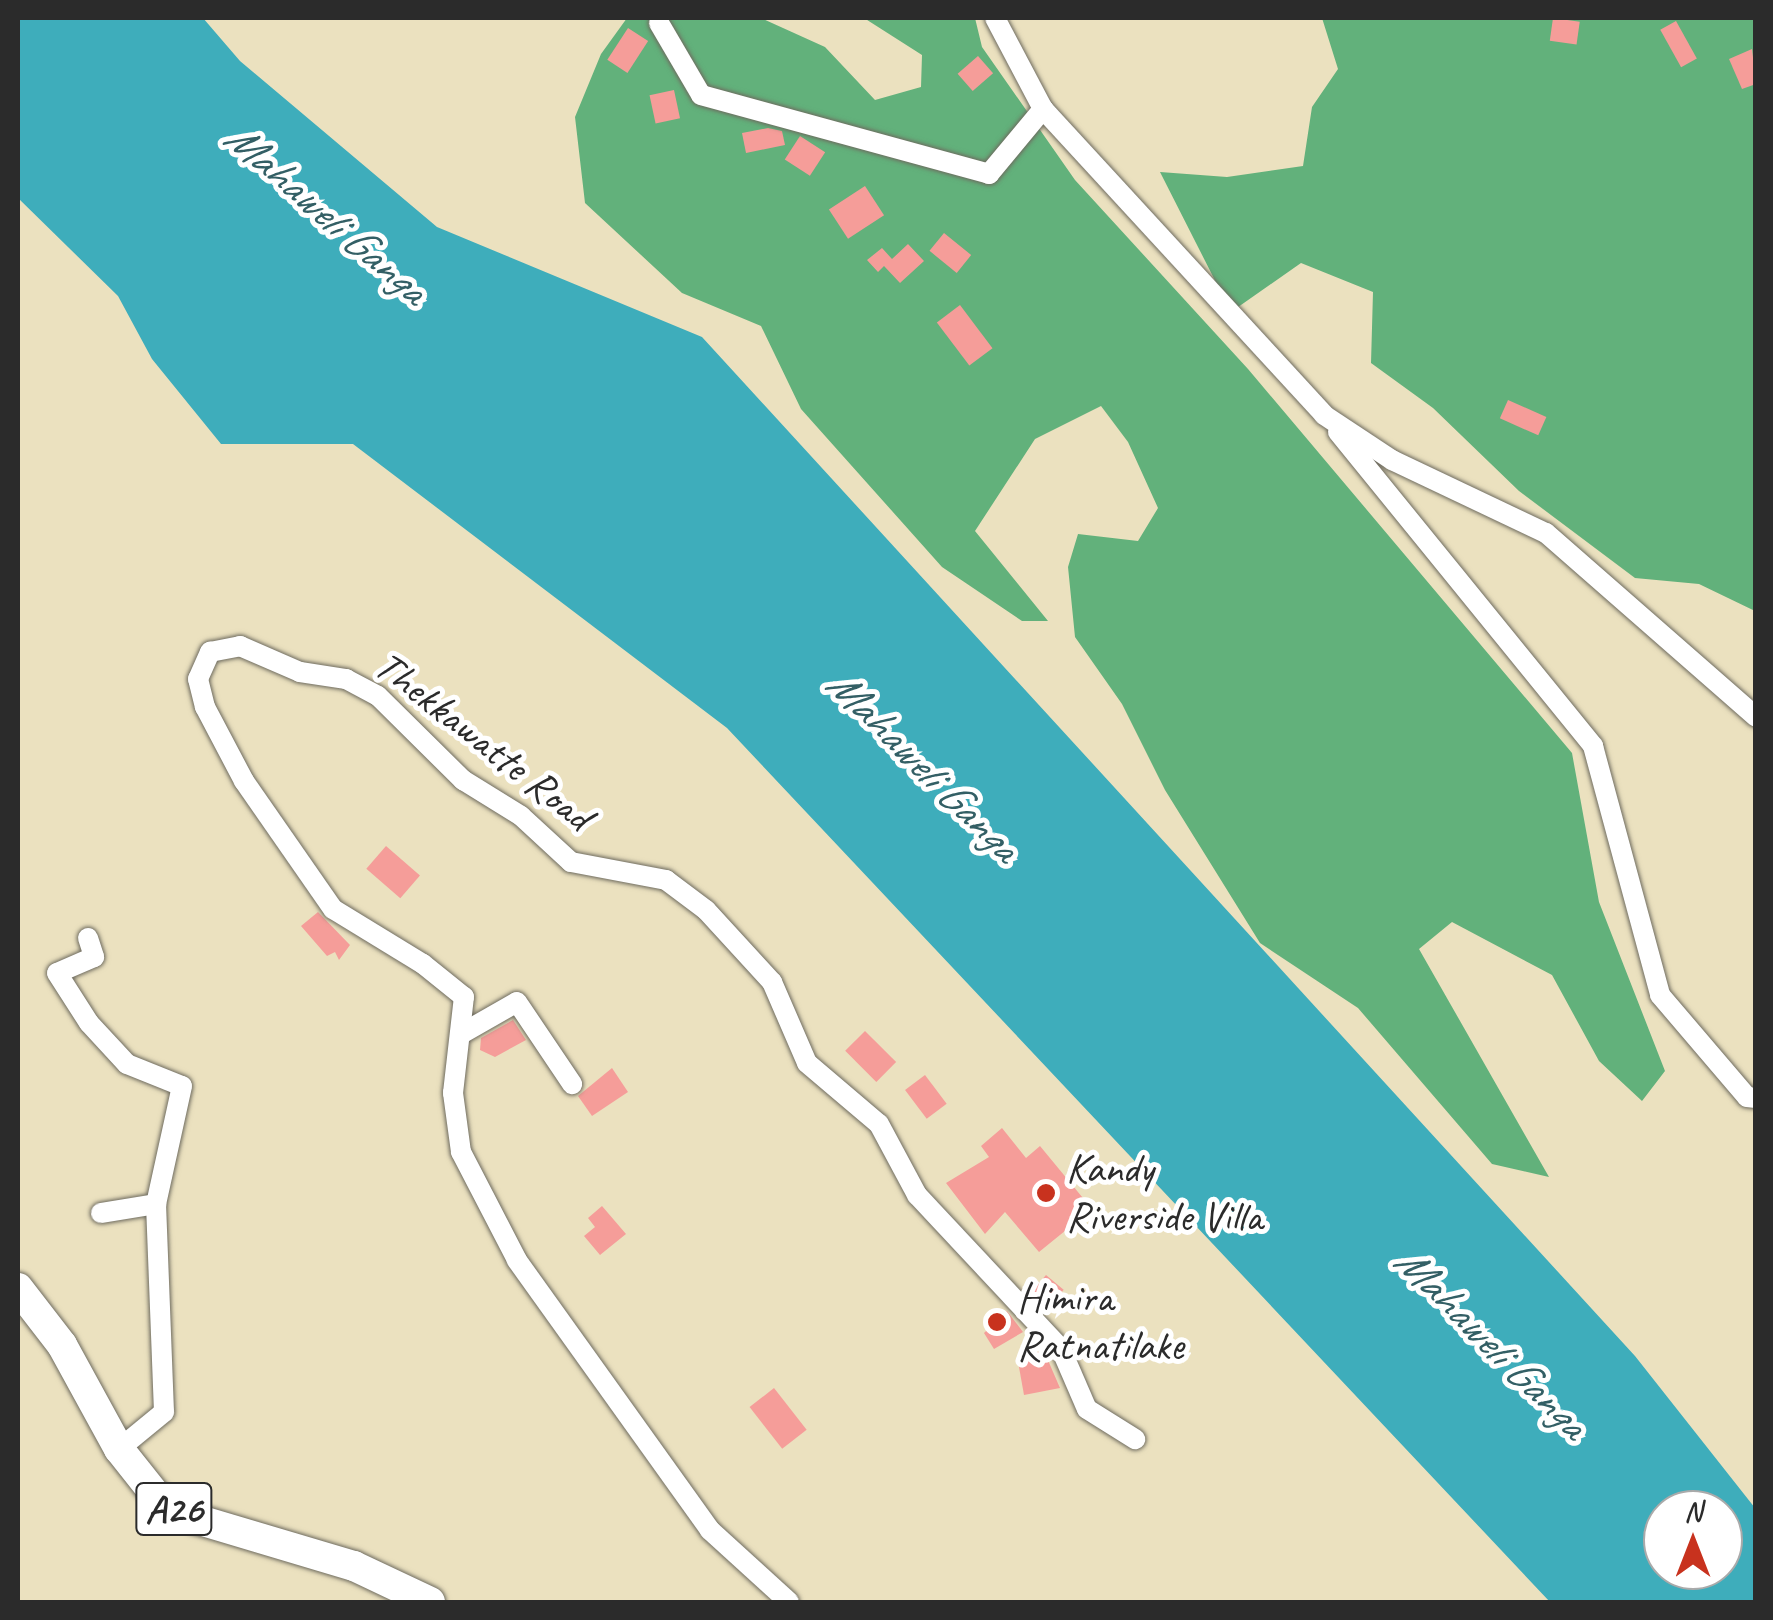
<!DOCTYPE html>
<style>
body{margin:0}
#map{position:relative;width:1773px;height:1620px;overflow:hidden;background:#ebe1bf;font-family:Caveat,sans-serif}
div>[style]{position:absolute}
.forest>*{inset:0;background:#62b17b}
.water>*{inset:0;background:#3eadbb}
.building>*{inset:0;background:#f59d99;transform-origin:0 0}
.roads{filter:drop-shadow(0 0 2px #6e6b5f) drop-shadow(0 0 2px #6e6b5f)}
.minor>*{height:20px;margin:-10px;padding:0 10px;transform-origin:10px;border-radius:10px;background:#fff}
.highway>*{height:30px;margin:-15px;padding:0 15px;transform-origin:15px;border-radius:15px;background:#fff}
.dots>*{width:28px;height:28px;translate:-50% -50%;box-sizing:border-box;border:5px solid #fff;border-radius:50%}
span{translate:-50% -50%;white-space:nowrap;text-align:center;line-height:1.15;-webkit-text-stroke:10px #fff;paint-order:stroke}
.shield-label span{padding:2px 8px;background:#fff;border:2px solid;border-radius:8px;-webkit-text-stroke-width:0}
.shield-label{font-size:40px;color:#2b2b2b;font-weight:700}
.street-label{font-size:42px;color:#2b2b2b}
.poi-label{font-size:42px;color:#2b2b2b}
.left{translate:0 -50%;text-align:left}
.water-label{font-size:45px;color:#335f65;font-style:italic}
.frame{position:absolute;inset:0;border:20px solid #2b2b2b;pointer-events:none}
.north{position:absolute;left:1643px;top:1490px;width:100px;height:100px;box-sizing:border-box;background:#fff;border:2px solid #aaa;border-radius:50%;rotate:0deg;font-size:28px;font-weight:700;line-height:40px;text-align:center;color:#2b2b2b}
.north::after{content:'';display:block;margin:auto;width:35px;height:45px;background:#c8321e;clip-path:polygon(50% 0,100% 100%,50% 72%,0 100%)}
</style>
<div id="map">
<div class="forest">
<i style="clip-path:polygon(627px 18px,761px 18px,825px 47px,875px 100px,921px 87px,922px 55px,864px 18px,975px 18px,982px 47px,1075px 180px,1248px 369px,1572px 753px,1599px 902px,1665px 1071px,1642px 1101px,1599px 1061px,1552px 975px,1452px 922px,1419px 949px,1549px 1177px,1492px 1164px,1358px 1008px,1260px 943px,1165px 790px,1122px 704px,1075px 637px,1068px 567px,1078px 534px,1138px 541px,1158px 508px,1128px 442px,1101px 406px,1035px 439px,975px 531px,1048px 621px,1022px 621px,942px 567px,801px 409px,761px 326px,682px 293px,585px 203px,575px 117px,601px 54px)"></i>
<i style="clip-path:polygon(1322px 18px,1755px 18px,1755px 611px,1699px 584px,1635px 578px,1519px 491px,1433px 408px,1371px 363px,1373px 292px,1301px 263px,1231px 312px,1160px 172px,1227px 177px,1303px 166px,1312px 107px,1338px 69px)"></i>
</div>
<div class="water">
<i style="clip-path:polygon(evenodd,18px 18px,203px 18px,240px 61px,437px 227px,702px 337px,1635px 1356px,1755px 1508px,1755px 1602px,1550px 1602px,727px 728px,353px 444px,221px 444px,152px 359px,118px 296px,18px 198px,18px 18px,1663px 1510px,1723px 1510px,1723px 1570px,1663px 1570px,1663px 1510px)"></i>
</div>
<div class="building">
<i style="left:1553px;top:18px;width:27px;height:23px;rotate:8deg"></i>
<i style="left:1676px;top:21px;width:43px;height:18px;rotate:61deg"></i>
<i style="left:628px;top:28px;width:24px;height:38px;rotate:33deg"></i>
<i style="clip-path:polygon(1752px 49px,1756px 84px,1742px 89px,1729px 59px)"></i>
<i style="left:978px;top:56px;width:23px;height:27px;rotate:49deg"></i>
<i style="left:674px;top:90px;width:29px;height:25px;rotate:78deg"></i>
<i style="clip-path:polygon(768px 128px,782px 131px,785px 145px,746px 153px,742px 133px)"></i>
<i style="left:800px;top:136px;width:30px;height:28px;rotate:33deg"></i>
<i style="left:865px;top:186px;width:35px;height:43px;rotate:57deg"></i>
<i style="left:944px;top:233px;width:35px;height:23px;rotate:39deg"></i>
<i style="clip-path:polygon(908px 244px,924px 261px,900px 283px,884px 266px,878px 272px,867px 260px,882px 248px,892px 259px)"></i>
<i style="left:960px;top:305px;width:54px;height:29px;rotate:53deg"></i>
<i style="left:1508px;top:400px;width:42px;height:20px;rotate:24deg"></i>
<i style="left:386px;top:846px;width:45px;height:30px;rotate:41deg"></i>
<i style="clip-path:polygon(318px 912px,350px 945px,339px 960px,335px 952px,327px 956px,301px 926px)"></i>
<i style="clip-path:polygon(513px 1020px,526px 1040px,495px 1057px,480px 1050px,481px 1038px)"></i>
<i style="left:865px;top:1031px;width:44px;height:28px;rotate:45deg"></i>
<i style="clip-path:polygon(612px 1068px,628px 1092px,592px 1116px,578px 1096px)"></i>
<i style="left:925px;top:1075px;width:36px;height:25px;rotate:53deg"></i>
<i style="clip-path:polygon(1002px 1128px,1026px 1158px,1040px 1146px,1092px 1209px,1039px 1252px,1005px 1212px,985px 1234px,946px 1183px,989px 1157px,981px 1146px)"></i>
<i style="clip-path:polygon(602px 1206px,626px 1234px,600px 1255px,584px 1236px,595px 1227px,588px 1218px)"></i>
<i style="left:1046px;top:1275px;width:23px;height:22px;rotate:40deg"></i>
<i style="clip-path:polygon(1007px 1311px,1023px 1332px,994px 1349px,984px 1333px)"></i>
<i style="clip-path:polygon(1044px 1351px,1060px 1388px,1024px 1395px,1017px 1356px)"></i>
<i style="left:774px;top:1388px;width:53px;height:31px;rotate:52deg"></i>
</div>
<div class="roads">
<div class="minor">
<i style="left:995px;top:18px;width:103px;rotate:62.2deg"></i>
<i style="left:1043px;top:109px;width:415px;rotate:47.4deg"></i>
<i style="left:1324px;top:415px;width:82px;rotate:33.5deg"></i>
<i style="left:1392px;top:460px;width:170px;rotate:25.4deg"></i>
<i style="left:1546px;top:533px;width:279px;rotate:41.2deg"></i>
<i style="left:659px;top:23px;width:83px;rotate:59.7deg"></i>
<i style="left:701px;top:95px;width:299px;rotate:15.3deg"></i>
<i style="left:989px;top:174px;width:85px;rotate:-50.3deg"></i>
<i style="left:1338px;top:432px;width:405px;rotate:50.9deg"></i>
<i style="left:1593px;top:746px;width:258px;rotate:74.9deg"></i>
<i style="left:1660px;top:995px;width:134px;rotate:49.5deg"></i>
<i style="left:1747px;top:1097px;width:9px;rotate:6deg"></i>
<i style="left:88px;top:938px;width:20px;rotate:72deg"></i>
<i style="left:94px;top:957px;width:40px;rotate:156.6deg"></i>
<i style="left:57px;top:973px;width:59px;rotate:57.4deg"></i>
<i style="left:89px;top:1023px;width:56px;rotate:47.2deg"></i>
<i style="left:127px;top:1064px;width:59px;rotate:21.8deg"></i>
<i style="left:182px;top:1086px;width:121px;rotate:102.4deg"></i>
<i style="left:156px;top:1204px;width:208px;rotate:87.8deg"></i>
<i style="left:164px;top:1412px;width:58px;rotate:140.6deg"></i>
<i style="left:461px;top:1034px;width:64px;rotate:-29.7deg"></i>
<i style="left:517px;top:1002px;width:99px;rotate:56.1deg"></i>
<i style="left:101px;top:1213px;width:56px;rotate:-9.3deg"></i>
<i style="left:789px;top:1602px;width:107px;rotate:-137.7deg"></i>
<i style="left:710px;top:1530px;width:332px;rotate:-125.6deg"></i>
<i style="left:517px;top:1260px;width:122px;rotate:-117.4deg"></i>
<i style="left:461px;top:1152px;width:60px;rotate:-97.7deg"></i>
<i style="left:453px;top:1093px;width:97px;rotate:-83.5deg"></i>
<i style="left:464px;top:997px;width:53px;rotate:-141.2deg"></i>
<i style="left:423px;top:964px;width:105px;rotate:-148.6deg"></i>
<i style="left:333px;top:909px;width:156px;rotate:-124.8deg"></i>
<i style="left:244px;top:781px;width:84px;rotate:-117.8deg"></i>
<i style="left:205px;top:707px;width:29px;rotate:-104deg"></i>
<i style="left:198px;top:679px;width:30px;rotate:-66deg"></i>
<i style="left:210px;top:652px;width:31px;rotate:-11deg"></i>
<i style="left:240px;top:646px;width:65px;rotate:23.4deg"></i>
<i style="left:300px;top:672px;width:47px;rotate:8.7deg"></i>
<i style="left:346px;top:679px;width:36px;rotate:28deg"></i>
<i style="left:378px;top:696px;width:120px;rotate:44.7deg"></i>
<i style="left:463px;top:780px;width:68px;rotate:31.8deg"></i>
<i style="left:521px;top:816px;width:68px;rotate:42.6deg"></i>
<i style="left:571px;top:862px;width:97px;rotate:10.7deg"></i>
<i style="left:666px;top:880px;width:50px;rotate:36.9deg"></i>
<i style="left:706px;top:910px;width:98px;rotate:47.5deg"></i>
<i style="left:772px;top:982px;width:88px;rotate:66.6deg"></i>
<i style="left:807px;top:1063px;width:94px;rotate:40.3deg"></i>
<i style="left:879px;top:1124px;width:81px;rotate:61.8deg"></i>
<i style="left:917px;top:1195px;width:211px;rotate:46.9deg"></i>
<i style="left:1061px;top:1349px;width:65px;rotate:66.6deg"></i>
<i style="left:1087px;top:1409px;width:57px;rotate:32deg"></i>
</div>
<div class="highway">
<i style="left:18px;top:1288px;width:72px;rotate:52.3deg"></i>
<i style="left:62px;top:1345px;width:119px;rotate:61.3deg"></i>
<i style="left:119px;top:1449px;width:63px;rotate:51.5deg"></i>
<i style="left:158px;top:1498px;width:43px;rotate:28.9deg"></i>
<i style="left:196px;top:1519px;width:165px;rotate:16.6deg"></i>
<i style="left:354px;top:1566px;width:84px;rotate:25.3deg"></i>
</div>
</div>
<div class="dots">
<i style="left:1046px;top:1193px;background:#c8321e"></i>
<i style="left:997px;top:1322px;background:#c8321e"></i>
</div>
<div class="shield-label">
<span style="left:174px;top:1509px">A26</span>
</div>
<div class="street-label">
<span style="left:483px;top:741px;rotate:38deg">Thekkawatte Road</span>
</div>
<div class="poi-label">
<span class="left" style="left:1066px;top:1193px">Kandy<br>Riverside Villa</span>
<span class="left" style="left:1017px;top:1322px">Himira<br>Ratnatilake</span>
</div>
<div class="water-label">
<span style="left:326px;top:213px;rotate:41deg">Mahaweli Ganga</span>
<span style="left:923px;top:765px;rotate:45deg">Mahaweli Ganga</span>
<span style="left:1491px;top:1342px;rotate:45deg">Mahaweli Ganga</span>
</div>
<div class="frame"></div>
<div class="north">N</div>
</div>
